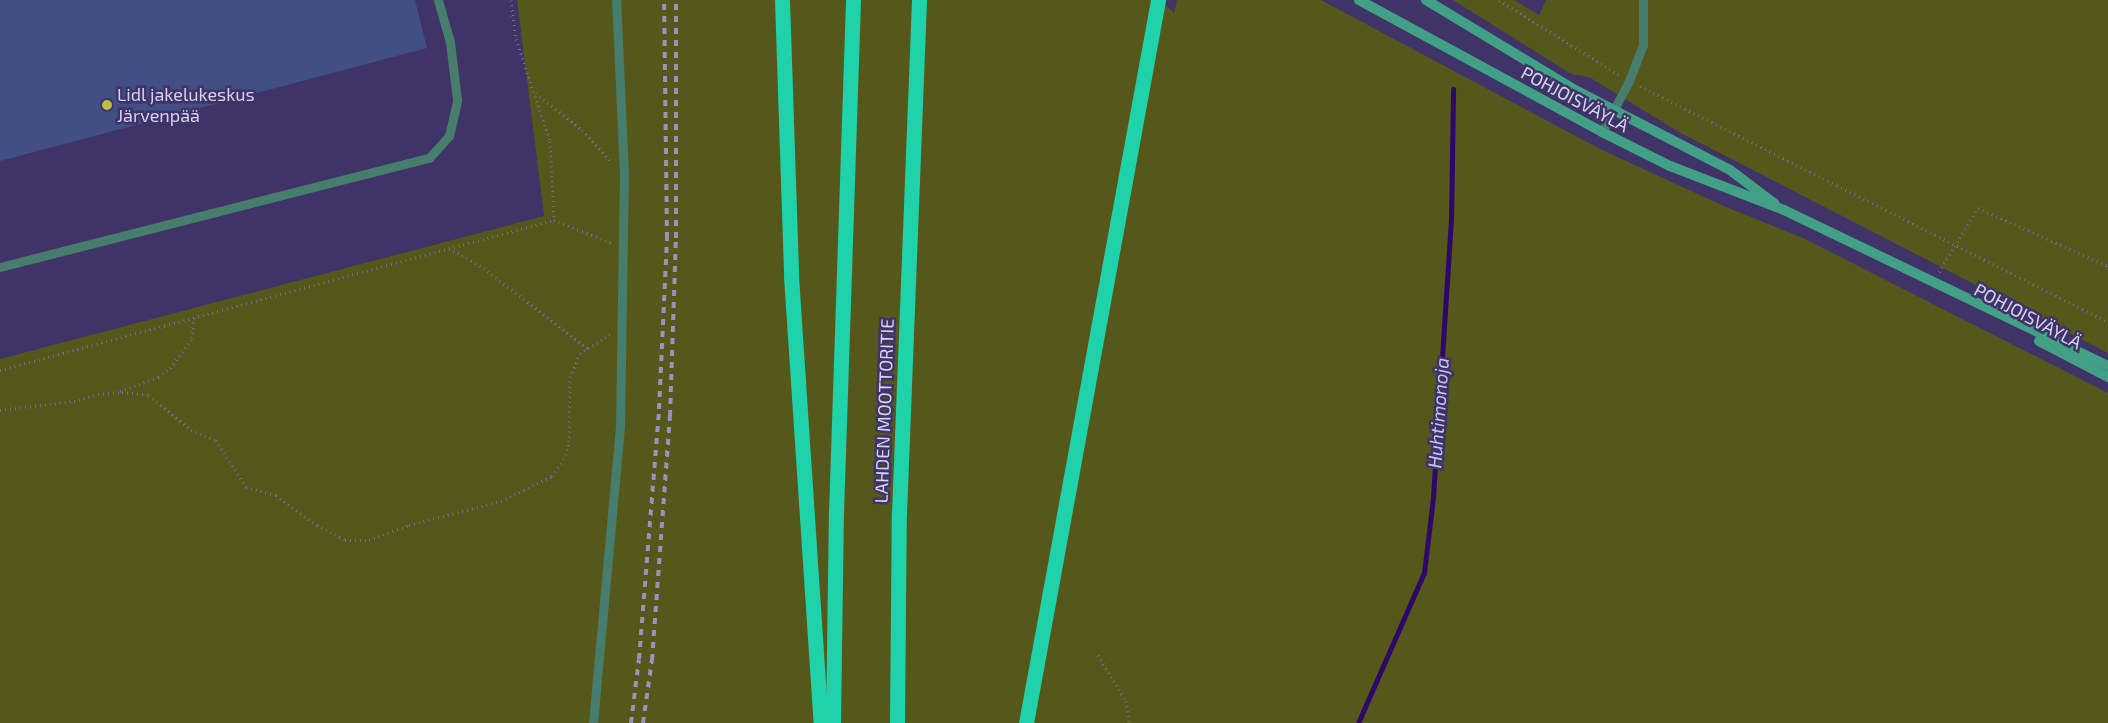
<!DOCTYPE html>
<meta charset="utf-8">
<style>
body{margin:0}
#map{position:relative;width:2108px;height:723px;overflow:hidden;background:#3f3367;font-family:"Exo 2",sans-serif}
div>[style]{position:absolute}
.green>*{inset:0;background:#56581b}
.stream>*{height:5px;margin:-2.5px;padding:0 2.5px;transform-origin:2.5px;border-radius:2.5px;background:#2e0768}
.building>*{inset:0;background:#424f84}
.path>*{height:3px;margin-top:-1.5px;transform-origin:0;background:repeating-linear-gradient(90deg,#736a97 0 1px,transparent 0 5px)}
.lane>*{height:9px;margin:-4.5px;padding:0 4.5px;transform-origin:4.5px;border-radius:4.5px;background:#467d6c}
.secondary>*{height:10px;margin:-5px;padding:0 5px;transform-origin:5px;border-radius:5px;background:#41a085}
.highway>*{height:15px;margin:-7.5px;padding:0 7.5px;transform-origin:7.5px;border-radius:7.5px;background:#20d2a9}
.rail>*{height:4px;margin-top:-2px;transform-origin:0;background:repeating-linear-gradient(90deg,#9992ba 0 6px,transparent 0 12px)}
.dots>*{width:14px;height:14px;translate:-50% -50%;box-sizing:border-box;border:2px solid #3f3367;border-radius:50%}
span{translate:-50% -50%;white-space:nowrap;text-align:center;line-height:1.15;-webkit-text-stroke:5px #3f3367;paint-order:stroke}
.poi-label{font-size:18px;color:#d6d2f2}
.left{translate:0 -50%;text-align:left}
.street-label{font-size:18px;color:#d6d2f2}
.water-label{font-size:19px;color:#c9c2f4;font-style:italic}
</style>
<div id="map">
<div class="green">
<i style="clip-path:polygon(517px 0,1160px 0,1174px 13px,1177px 0,1321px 0,1600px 149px,1726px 207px,1805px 239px,2108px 393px,2108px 723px,0 723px,0 359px,544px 216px)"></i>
<i style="clip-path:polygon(1453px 0,1514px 0,1539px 15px,1546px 0,2108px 0,2108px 353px,1679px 132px,1589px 77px,1571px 74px)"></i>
</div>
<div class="stream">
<i style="left:1358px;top:723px;width:164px;rotate:-66.3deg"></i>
<i style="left:1424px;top:573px;width:77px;rotate:-83.2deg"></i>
<i style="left:1433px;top:497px;width:276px;rotate:-86.3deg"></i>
<i style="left:1451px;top:222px;width:133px;rotate:-89.1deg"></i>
</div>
<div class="building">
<i style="clip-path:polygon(0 0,415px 0,427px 48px,0 161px)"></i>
</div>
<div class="path">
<i style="left:511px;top:0;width:39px;rotate:83deg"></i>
<i style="left:516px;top:39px;width:108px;rotate:71.6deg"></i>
<i style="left:550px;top:141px;width:79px;rotate:87.1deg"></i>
<i style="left:1499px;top:0;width:142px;rotate:32deg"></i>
<i style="left:1640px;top:86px;width:524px;rotate:26.76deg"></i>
<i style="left:536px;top:93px;width:59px;rotate:38.8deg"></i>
<i style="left:582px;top:130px;width:42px;rotate:46.9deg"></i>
<i style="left:449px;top:248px;width:40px;rotate:29.7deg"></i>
<i style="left:484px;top:268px;width:132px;rotate:37.9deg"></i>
<i style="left:1939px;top:272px;width:75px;rotate:-58.6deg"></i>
<i style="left:1978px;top:208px;width:142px;rotate:24deg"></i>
<i style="left:0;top:370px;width:574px;rotate:-15.15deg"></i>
<i style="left:554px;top:220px;width:62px;rotate:21.6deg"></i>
<i style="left:120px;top:391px;width:41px;rotate:-19.7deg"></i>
<i style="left:159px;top:377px;width:14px;rotate:-39deg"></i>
<i style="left:170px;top:368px;width:37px;rotate:-54deg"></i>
<i style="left:192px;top:338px;width:21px;rotate:-85deg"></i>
<i style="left:0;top:410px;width:75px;rotate:-6.9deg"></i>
<i style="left:74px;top:401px;width:25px;rotate:-16deg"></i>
<i style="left:98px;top:394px;width:24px;rotate:-5deg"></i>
<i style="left:122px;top:392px;width:27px;rotate:6deg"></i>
<i style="left:149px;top:395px;width:55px;rotate:39.8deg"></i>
<i style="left:191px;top:430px;width:27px;rotate:22deg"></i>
<i style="left:216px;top:440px;width:56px;rotate:57.4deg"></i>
<i style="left:246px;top:487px;width:31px;rotate:15deg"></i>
<i style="left:276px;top:495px;width:51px;rotate:36.2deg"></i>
<i style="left:317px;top:525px;width:32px;rotate:28deg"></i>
<i style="left:345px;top:540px;width:24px"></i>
<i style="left:369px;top:540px;width:43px;rotate:-20.6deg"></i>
<i style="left:409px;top:525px;width:95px;rotate:-14.6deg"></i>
<i style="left:501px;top:501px;width:57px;rotate:-26.1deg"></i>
<i style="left:552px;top:476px;width:25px;rotate:-56deg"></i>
<i style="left:566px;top:455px;width:13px;rotate:-77deg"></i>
<i style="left:569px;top:442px;width:65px;rotate:-89.1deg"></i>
<i style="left:570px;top:377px;width:25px;rotate:-67deg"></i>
<i style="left:580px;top:354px;width:36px;rotate:-34deg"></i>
<i style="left:1098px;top:655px;width:54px;rotate:58.7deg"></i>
<i style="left:1126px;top:701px;width:22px;rotate:82deg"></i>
</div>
<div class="lane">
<i style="left:1602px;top:132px;width:58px;rotate:-62.1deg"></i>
<i style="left:1629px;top:81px;width:39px;rotate:-69deg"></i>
<i style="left:1643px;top:45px;width:45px;rotate:-90deg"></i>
<i style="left:0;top:267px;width:443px;rotate:-14.3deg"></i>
<i style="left:429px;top:158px;width:30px;rotate:-48deg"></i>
<i style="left:449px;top:136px;width:37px;rotate:-77deg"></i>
<i style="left:457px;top:100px;width:58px;rotate:-96.9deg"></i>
<i style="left:450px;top:42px;width:44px;rotate:-105.9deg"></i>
<i style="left:593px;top:723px;width:297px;rotate:-84.8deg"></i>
<i style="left:620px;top:427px;width:253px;rotate:-89.1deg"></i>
<i style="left:624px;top:174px;width:174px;rotate:-92.6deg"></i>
</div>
<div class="secondary">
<i style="left:1359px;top:0;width:277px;rotate:28.5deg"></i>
<i style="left:1602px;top:132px;width:76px;rotate:26.6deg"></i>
<i style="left:1670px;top:166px;width:122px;rotate:21.1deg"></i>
<i style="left:1784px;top:210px;width:360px;rotate:25.7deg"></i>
<i style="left:1426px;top:0;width:176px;rotate:31.1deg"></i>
<i style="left:1577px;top:91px;width:172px;rotate:27.3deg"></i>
<i style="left:1730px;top:170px;width:56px;rotate:37.1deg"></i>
<i style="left:2039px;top:341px;width:78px;rotate:27.6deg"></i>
</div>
<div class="highway">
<i style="left:782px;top:0;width:276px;rotate:88.1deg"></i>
<i style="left:791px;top:276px;width:448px;rotate:86.2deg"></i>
<i style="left:833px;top:723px;width:210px;rotate:-89.2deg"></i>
<i style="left:836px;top:513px;width:513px;rotate:-88.1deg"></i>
<i style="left:897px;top:723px;width:209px;rotate:-89.5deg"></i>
<i style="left:899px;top:514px;width:514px;rotate:-87.77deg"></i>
<i style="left:1026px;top:723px;width:735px;rotate:-79.65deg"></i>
</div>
<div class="rail">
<i style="left:631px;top:723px;width:64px;rotate:-82.9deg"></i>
<i style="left:639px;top:659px;width:251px;rotate:-85.4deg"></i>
<i style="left:659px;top:409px;width:171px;rotate:-87.3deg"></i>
<i style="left:667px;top:238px;width:238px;rotate:-90.7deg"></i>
<i style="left:643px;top:723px;width:64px;rotate:-81.9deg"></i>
<i style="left:652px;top:660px;width:245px;rotate:-85.8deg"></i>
<i style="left:670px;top:416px;width:178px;rotate:-88.1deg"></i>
<i style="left:676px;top:238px;width:238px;rotate:-90deg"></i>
</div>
<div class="dots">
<i style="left:107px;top:105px;background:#bbc045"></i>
</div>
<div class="poi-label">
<span class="left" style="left:117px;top:105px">Lidl jakelukeskus<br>Järvenpää</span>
</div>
<div class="street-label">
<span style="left:1575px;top:99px;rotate:28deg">POHJOISVÄYLÄ</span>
<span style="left:2028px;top:316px;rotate:28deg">POHJOISVÄYLÄ</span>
<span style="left:884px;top:411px;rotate:-88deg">LAHDEN MOOTTORITIE</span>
</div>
<div class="water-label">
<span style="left:1438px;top:413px;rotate:-86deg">Huhtimonoja</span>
</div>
</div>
